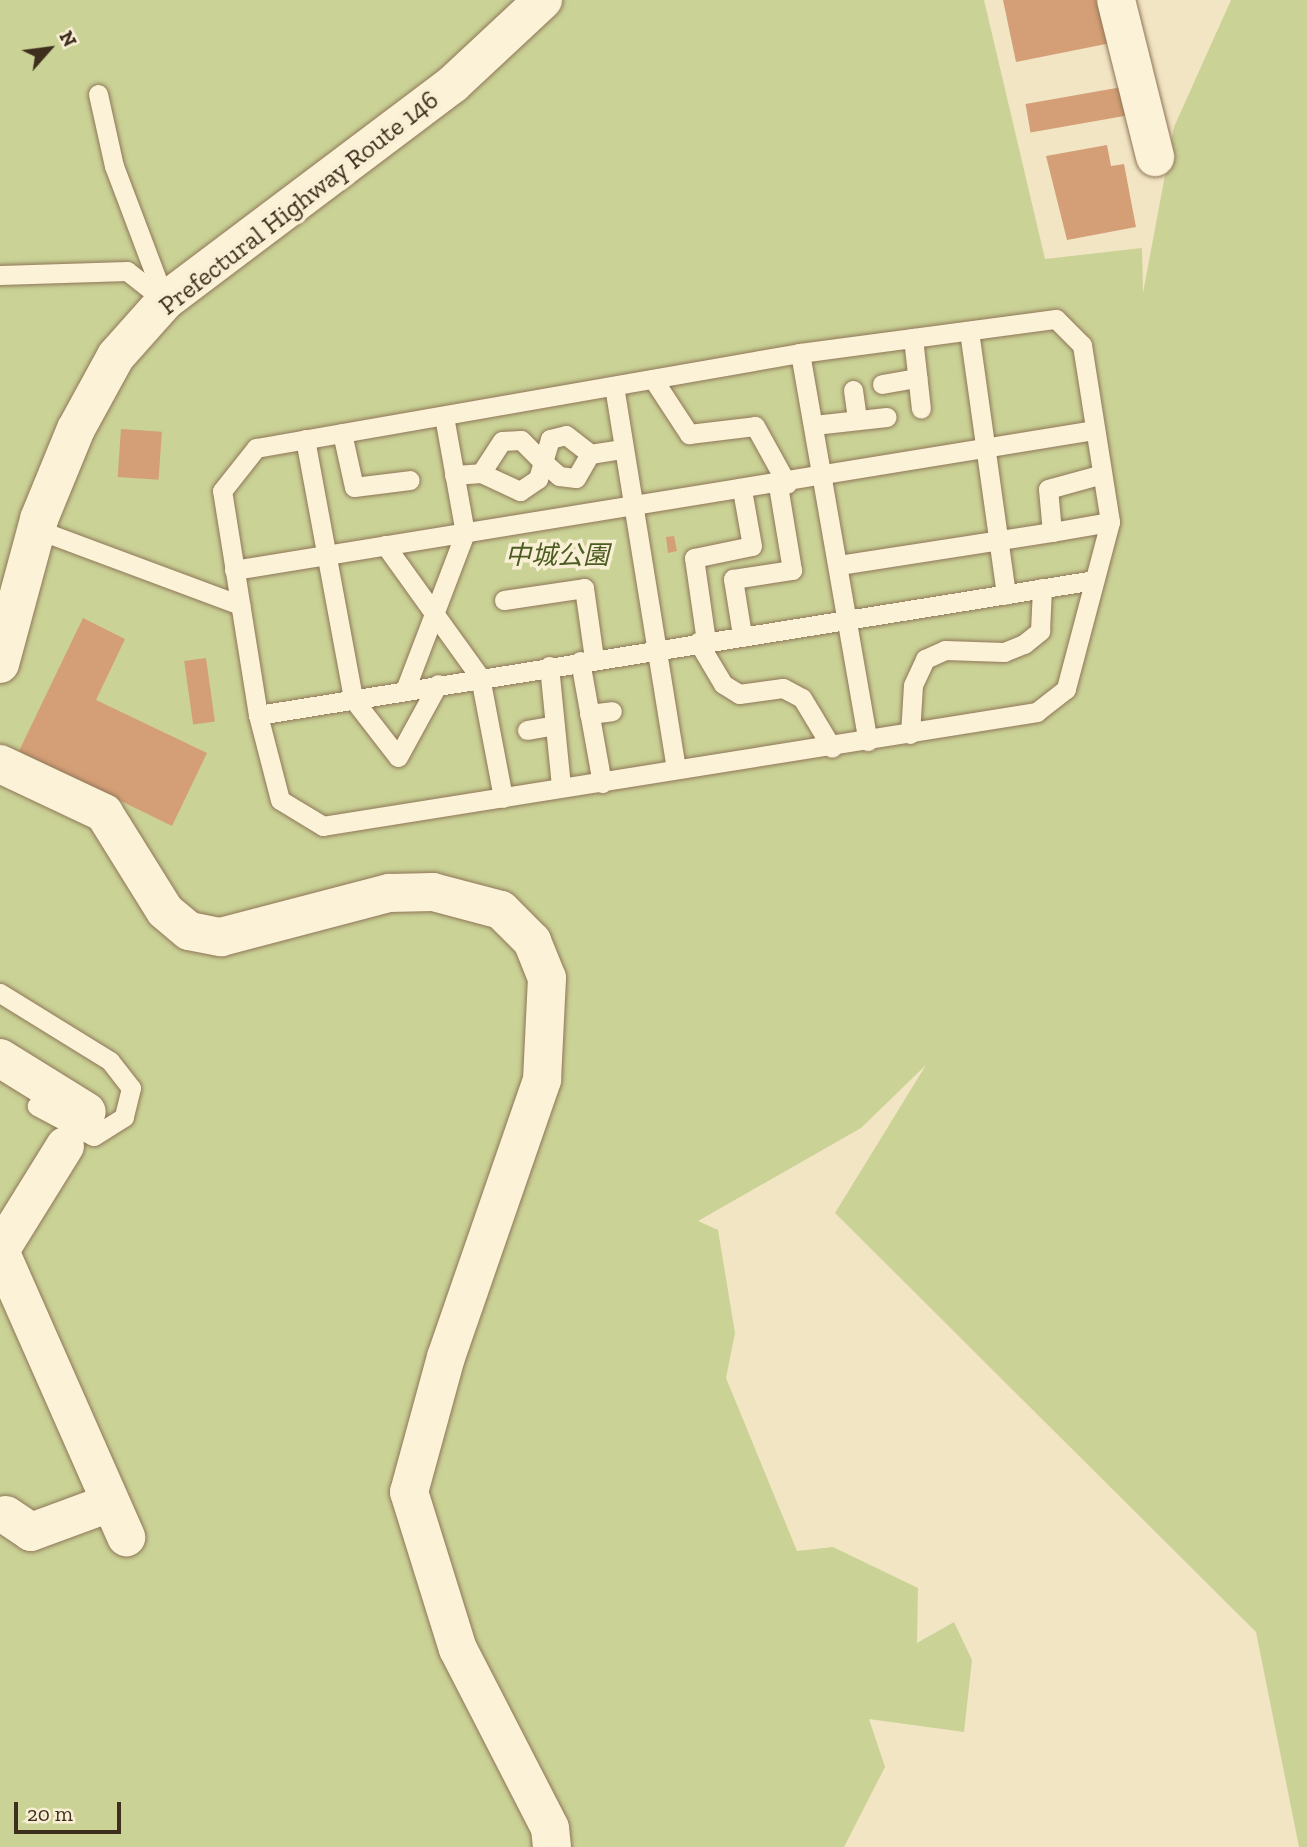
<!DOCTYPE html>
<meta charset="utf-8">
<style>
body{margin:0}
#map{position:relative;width:1307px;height:1847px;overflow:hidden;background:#f2e5c4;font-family:"Zilla Slab","Noto Sans JP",serif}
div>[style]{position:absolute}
.green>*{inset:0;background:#cad296}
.building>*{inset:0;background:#d49f76;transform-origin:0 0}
.roads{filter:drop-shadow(0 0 2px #8f7658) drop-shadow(0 0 2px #8f7658)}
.lane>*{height:19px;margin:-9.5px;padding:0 9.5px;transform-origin:9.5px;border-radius:9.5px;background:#fcf2d8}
.street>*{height:38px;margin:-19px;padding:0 19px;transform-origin:19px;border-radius:19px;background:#fcf2d8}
.secondary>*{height:38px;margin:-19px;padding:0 19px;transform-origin:19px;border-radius:19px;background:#fcf2d8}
span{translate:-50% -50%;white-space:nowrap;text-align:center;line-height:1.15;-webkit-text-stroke:7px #f9efd4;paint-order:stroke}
.street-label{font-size:26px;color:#3e2e1d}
.park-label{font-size:26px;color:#4d5c22;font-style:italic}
.north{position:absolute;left:14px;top:14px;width:70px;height:70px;-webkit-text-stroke:5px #f9efd4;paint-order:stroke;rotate:62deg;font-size:19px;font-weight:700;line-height:28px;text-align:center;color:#3e2e1d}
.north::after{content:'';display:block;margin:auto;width:24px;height:32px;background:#3e2e1d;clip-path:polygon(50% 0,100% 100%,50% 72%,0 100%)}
.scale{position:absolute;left:14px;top:1802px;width:107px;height:32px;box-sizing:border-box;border:4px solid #3e2e1d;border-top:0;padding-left:9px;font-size:21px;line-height:24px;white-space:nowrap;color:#3e2e1d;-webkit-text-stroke:5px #f9efd4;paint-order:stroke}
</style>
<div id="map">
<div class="green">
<i style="clip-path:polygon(0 0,984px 0,1045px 259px,1142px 248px,1143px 293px,1174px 127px,1231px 0,1307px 0,1307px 1847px,1299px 1847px,1256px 1632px,835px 1213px,926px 1065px,861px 1128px,698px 1221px,718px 1230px,735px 1333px,726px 1378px,797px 1551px,833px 1547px,918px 1588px,917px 1643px,954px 1622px,972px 1660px,964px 1732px,869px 1719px,885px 1767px,844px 1847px,0 1847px)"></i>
</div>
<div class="building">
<i style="clip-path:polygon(1003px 0,1100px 0,1111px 43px,1016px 62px)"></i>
<i style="left:1122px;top:87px;width:29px;height:98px;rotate:80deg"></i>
<i style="clip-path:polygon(1107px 145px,1111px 166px,1124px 164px,1136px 227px,1067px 240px,1046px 156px)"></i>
<i style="left:121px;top:429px;width:41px;height:48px;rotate:4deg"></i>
<i style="clip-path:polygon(674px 536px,677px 551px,668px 553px,666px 537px)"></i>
<i style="clip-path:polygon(83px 618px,125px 639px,96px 700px,207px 753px,172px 826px,19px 751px)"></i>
<i style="left:206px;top:658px;width:64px;height:22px;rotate:82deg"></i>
</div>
<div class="roads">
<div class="lane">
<i style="left:98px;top:94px;width:74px;rotate:77.5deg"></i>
<i style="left:114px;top:166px;width:144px;rotate:69.3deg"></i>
<i style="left:0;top:275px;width:127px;rotate:-1.8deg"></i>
<i style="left:127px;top:271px;width:47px;rotate:38.1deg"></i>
<i style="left:1056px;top:319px;width:37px;rotate:45deg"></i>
<i style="left:1082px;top:345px;width:179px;rotate:81deg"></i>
<i style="left:1110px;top:522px;width:173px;rotate:104.8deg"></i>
<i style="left:1066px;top:689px;width:37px;rotate:142deg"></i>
<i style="left:1037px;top:712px;width:723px;rotate:170.93deg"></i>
<i style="left:323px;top:826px;width:50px;rotate:-148.8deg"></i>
<i style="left:280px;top:800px;width:88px;rotate:-104.5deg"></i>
<i style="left:258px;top:715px;width:227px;rotate:-99.1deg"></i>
<i style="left:222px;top:491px;width:55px;rotate:-51.7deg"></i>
<i style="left:256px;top:448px;width:552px;rotate:-9.91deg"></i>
<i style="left:800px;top:353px;width:258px;rotate:-7.6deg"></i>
<i style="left:969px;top:331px;width:266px;rotate:82deg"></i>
<i style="left:913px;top:338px;width:71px;rotate:83.6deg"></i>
<i style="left:800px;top:353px;width:394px;rotate:80.1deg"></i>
<i style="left:653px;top:379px;width:66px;rotate:56.8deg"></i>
<i style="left:689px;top:434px;width:66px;rotate:-6.9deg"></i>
<i style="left:755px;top:426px;width:66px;rotate:61.1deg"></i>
<i style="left:882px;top:384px;width:36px;rotate:-10deg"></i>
<i style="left:614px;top:386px;width:388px;rotate:80.8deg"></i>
<i style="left:853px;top:390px;width:30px;rotate:82deg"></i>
<i style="left:814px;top:425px;width:73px;rotate:-6.3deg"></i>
<i style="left:342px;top:433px;width:55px;rotate:77.5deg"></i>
<i style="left:354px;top:487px;width:56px;rotate:-7.1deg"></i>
<i style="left:305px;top:439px;width:264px;rotate:79.5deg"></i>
<i style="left:353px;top:699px;width:73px;rotate:52.2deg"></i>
<i style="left:398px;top:757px;width:83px;rotate:-61.3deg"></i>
<i style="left:481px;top:473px;width:38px;rotate:-57deg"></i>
<i style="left:502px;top:441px;width:19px;rotate:-3deg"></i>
<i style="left:521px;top:440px;width:31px;rotate:45deg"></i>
<i style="left:543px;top:462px;width:24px;rotate:-73deg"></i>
<i style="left:550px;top:439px;width:16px;rotate:-14deg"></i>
<i style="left:566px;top:435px;width:31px;rotate:38deg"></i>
<i style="left:454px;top:475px;width:27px;rotate:-4deg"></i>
<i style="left:481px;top:473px;width:43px;rotate:24.8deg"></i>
<i style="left:520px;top:491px;width:22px;rotate:-34deg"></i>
<i style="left:538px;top:479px;width:18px;rotate:-74deg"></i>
<i style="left:543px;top:462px;width:21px;rotate:41deg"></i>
<i style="left:559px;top:476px;width:17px;rotate:7deg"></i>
<i style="left:576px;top:478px;width:28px;rotate:-60deg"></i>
<i style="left:590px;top:454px;width:33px;rotate:-9deg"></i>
<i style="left:36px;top:529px;width:218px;rotate:20.4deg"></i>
<i style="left:1052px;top:532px;width:59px;rotate:-9.8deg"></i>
<i style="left:385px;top:545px;width:163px;rotate:54.3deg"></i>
<i style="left:480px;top:677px;width:123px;rotate:79.2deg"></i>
<i style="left:839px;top:565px;width:216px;rotate:-8.8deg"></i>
<i style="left:1052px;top:532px;width:43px;rotate:-95.3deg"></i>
<i style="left:1048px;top:489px;width:56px;rotate:-15.5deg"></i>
<i style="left:234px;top:570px;width:872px;rotate:-9.24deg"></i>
<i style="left:504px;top:600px;width:81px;rotate:-8.5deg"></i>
<i style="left:584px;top:588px;width:71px;rotate:81.9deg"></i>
<i style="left:742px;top:635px;width:57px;rotate:-99.1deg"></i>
<i style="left:733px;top:579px;width:60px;rotate:-8.7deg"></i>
<i style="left:792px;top:570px;width:86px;rotate:-99.4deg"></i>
<i style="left:706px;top:641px;width:84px;rotate:-98.2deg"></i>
<i style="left:694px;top:558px;width:59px;rotate:-11.7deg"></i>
<i style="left:752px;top:546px;width:57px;rotate:-100.1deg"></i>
<i style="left:698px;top:642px;width:49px;rotate:59.2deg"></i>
<i style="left:723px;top:684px;width:19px;rotate:32deg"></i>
<i style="left:739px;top:694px;width:44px;rotate:-7.8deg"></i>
<i style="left:783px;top:688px;width:21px;rotate:28deg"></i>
<i style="left:802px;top:698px;width:58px;rotate:59deg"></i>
<i style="left:580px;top:661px;width:124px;rotate:79.8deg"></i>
<i style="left:549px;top:666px;width:121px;rotate:84.3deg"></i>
<i style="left:405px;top:690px;width:168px;rotate:-69.1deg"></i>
<i style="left:465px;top:533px;width:119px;rotate:-100.2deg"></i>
<i style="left:589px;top:714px;width:23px;rotate:-7deg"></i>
<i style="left:258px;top:715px;width:847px;rotate:-9.17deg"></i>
<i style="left:527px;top:730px;width:28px;rotate:-10deg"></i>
<i style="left:910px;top:734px;width:49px;rotate:-86.5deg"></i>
<i style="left:913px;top:685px;width:29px;rotate:-65deg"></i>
<i style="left:925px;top:659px;width:22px;rotate:-24deg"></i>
<i style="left:945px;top:650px;width:59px;rotate:1.9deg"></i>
<i style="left:1004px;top:652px;width:22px;rotate:-22deg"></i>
<i style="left:1024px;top:644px;width:21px;rotate:-39deg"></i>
<i style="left:1040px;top:631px;width:43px;rotate:-87.3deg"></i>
<i style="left:0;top:993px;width:129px;rotate:31.7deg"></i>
<i style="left:110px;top:1061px;width:34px;rotate:52deg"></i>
<i style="left:131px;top:1088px;width:30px;rotate:104deg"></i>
<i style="left:124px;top:1117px;width:36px;rotate:148deg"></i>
<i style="left:93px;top:1136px;width:64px;rotate:-151.8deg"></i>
</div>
<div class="street">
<i style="left:1116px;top:0;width:162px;rotate:76deg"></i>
<i style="left:0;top:764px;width:115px;rotate:25.2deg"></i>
<i style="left:104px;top:813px;width:115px;rotate:58.1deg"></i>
<i style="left:165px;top:911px;width:31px;rotate:40deg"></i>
<i style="left:189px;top:931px;width:33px;rotate:11deg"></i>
<i style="left:221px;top:937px;width:174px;rotate:-14.7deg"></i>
<i style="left:389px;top:893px;width:44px;rotate:-1.3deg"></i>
<i style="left:433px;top:892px;width:70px;rotate:14.8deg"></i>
<i style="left:501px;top:910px;width:44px;rotate:45deg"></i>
<i style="left:532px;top:941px;width:40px;rotate:68deg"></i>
<i style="left:547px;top:978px;width:102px;rotate:92.8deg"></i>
<i style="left:542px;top:1080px;width:293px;rotate:109.1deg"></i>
<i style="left:446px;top:1357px;width:140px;rotate:105.3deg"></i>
<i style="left:409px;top:1492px;width:164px;rotate:72.7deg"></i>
<i style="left:458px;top:1649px;width:201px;rotate:62.8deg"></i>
<i style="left:550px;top:1828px;width:19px;rotate:84deg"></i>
<i style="left:0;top:1058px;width:102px;rotate:31.8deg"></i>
<i style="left:65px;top:1146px;width:123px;rotate:121.8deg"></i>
<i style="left:0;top:1251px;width:313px;rotate:66.2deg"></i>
<i style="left:6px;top:1515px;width:30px;rotate:34deg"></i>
<i style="left:31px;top:1532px;width:84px;rotate:-20.2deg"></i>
</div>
<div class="secondary">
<i style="left:0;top:664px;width:150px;rotate:-74.9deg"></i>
<i style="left:39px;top:519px;width:97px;rotate:-67.7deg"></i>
<i style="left:76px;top:429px;width:83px;rotate:-61.3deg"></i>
<i style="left:116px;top:356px;width:74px;rotate:-48.3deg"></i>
<i style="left:165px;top:301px;width:361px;rotate:-37deg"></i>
<i style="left:453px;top:84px;width:123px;rotate:-43deg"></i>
</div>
</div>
<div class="street-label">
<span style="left:299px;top:203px;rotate:-38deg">Prefectural Highway Route 146</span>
</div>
<div class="park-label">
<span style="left:557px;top:556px">中城公園</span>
</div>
<div class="north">N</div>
<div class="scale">20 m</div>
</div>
